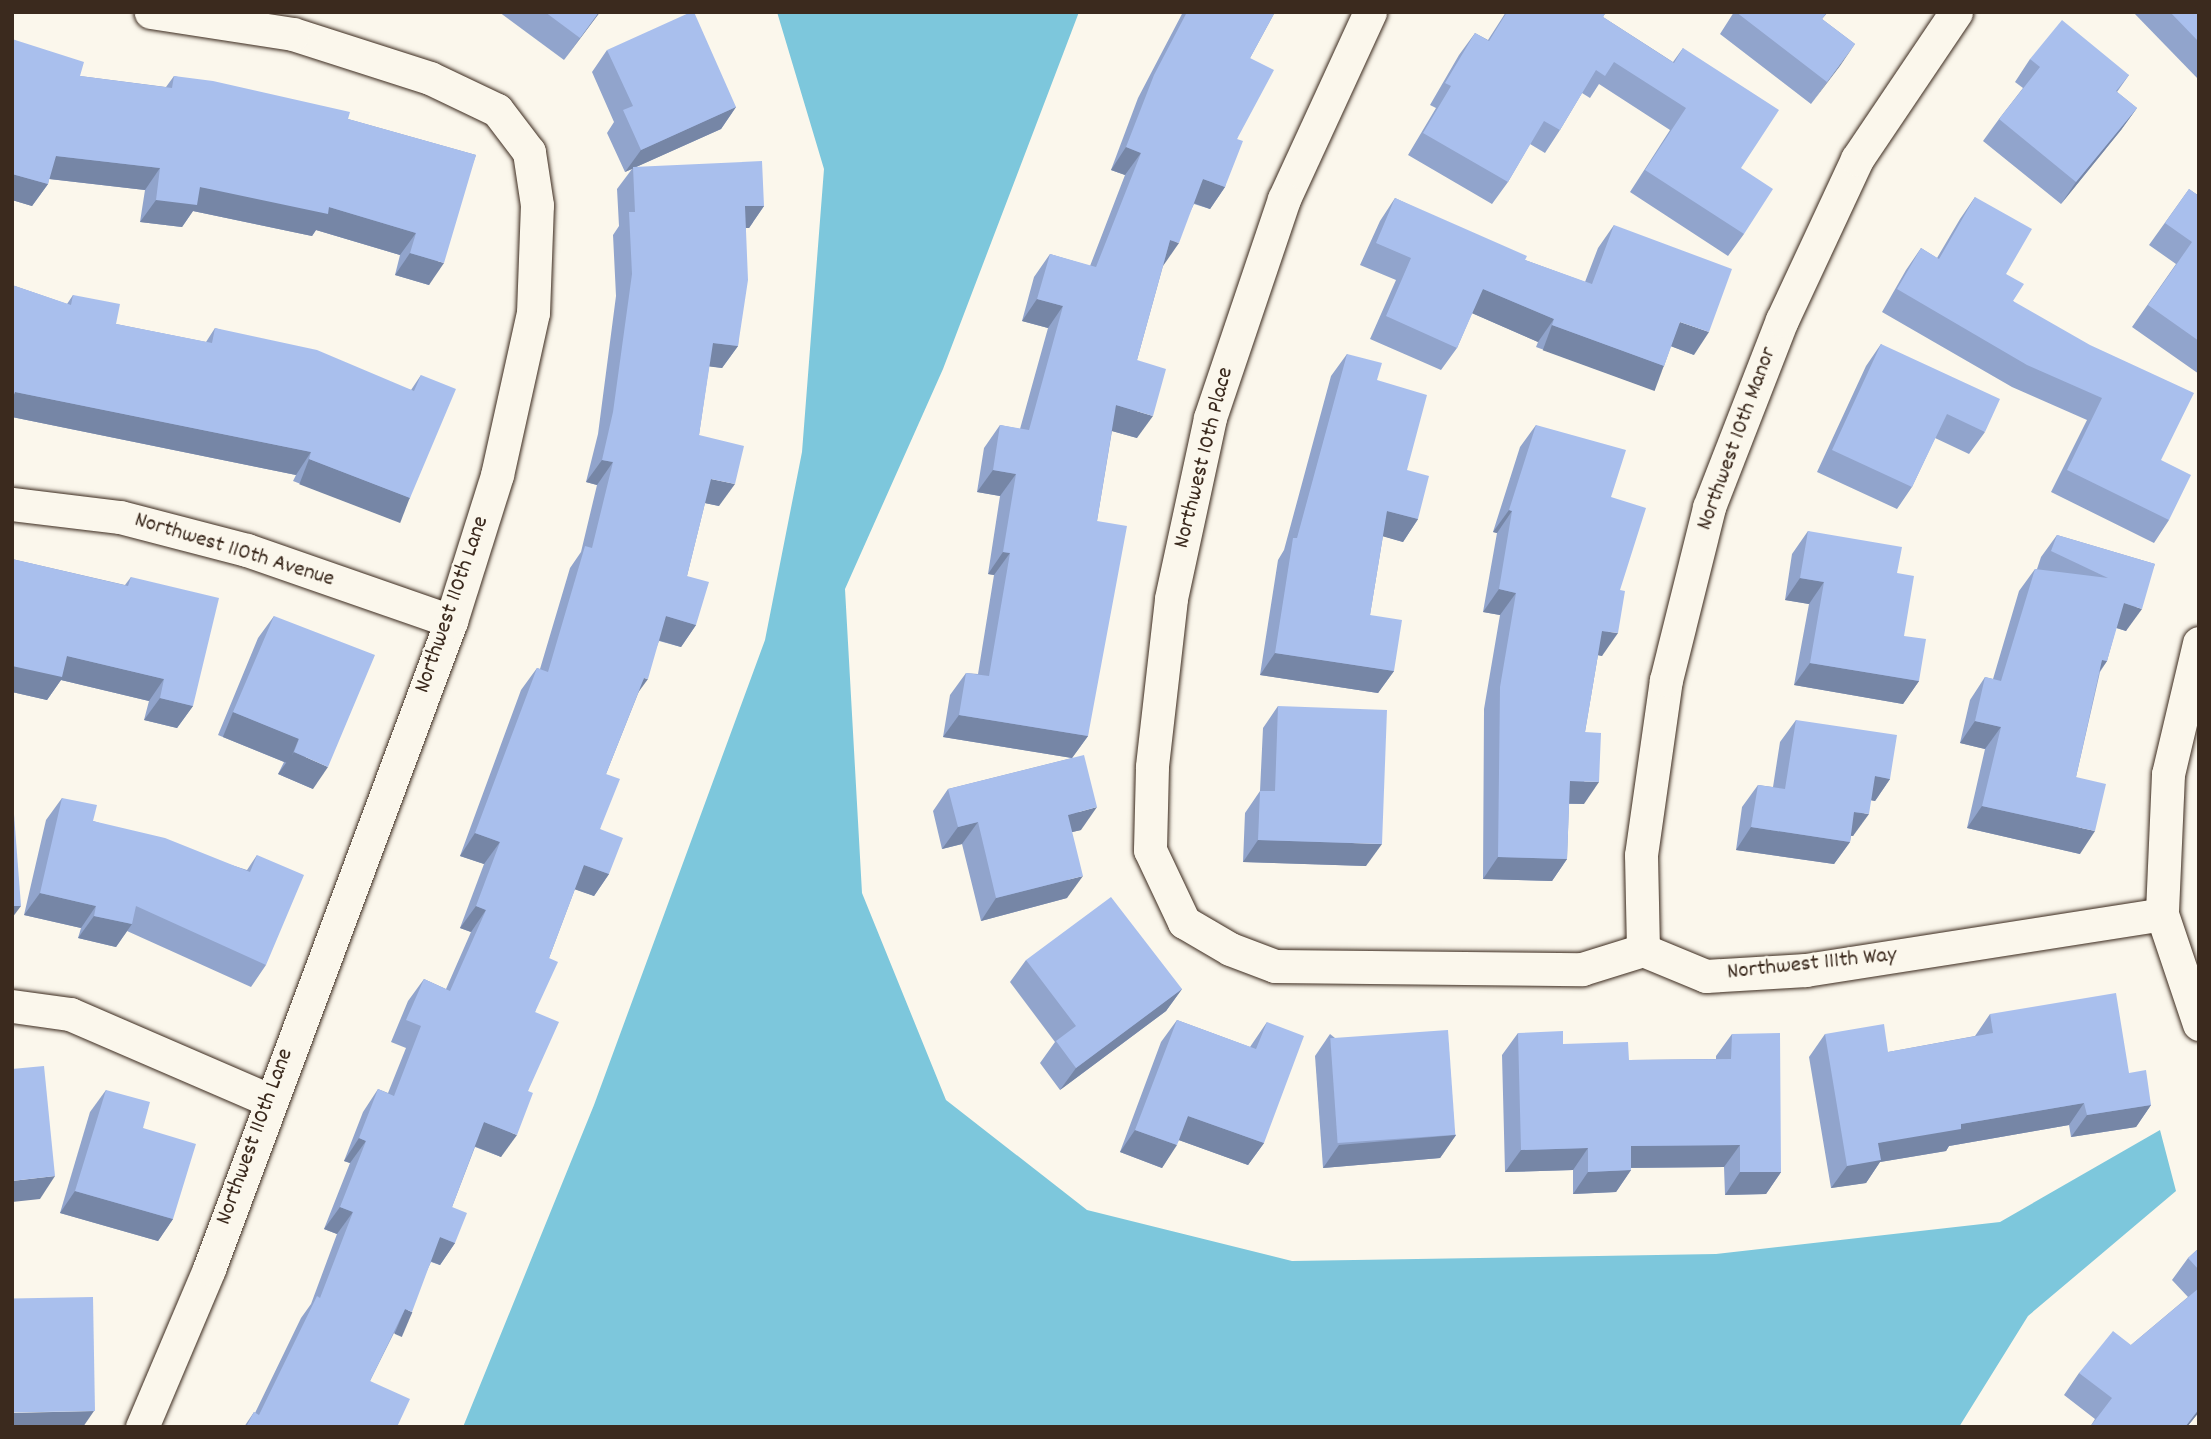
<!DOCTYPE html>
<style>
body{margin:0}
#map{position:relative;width:2211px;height:1439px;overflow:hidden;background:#fbf7ec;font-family:Dekko,sans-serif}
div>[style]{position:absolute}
.water>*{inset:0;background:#7dc7dc}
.roads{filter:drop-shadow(0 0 2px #3b2a1e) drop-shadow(0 0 2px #3b2a1e)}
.street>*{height:33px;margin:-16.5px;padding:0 16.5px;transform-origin:16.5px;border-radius:16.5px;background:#fbf7ec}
.wall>*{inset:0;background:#91a4cc}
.shaded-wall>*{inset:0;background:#7686a6;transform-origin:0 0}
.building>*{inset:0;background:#a9bfed;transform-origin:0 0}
span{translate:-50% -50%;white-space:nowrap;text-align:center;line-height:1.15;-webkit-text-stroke:5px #fbf7ec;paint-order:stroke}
.street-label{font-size:23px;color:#3b2a1e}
.frame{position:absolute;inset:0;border:14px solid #3b2a1e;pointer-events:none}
</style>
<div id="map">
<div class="water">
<i style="clip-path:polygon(777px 12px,1079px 12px,943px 369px,845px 589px,862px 893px,946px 1100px,1087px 1210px,1292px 1261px,1716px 1254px,2000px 1222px,2160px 1130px,2176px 1191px,2028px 1316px,1959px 1427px,463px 1427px,594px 1105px,765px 640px,802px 452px,824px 169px)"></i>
</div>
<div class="roads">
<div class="street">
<i style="left:1370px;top:12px;width:206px;rotate:114.7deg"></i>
<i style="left:1284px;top:199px;width:231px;rotate:108.7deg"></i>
<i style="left:1210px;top:418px;width:185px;rotate:102.2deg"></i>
<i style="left:1171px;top:599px;width:169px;rotate:96.5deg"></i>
<i style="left:1152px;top:767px;width:83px;rotate:91.4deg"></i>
<i style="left:1150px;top:850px;width:80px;rotate:64.7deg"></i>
<i style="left:1184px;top:922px;width:53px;rotate:30.4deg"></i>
<i style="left:1230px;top:949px;width:48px;rotate:20.7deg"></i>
<i style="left:1275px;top:966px;width:307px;rotate:0.6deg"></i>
<i style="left:1582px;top:969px;width:64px;rotate:-17.3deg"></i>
<i style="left:1643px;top:950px;width:68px;rotate:22.4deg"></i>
<i style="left:1706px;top:976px;width:100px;rotate:-3.4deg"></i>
<i style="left:1806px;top:970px;width:360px;rotate:-8.9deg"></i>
<i style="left:12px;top:504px;width:109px;rotate:6.9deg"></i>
<i style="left:120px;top:517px;width:131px;rotate:14.6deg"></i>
<i style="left:247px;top:550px;width:216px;rotate:19.2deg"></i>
<i style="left:2199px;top:643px;width:135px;rotate:103.3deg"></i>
<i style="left:2168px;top:774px;width:140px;rotate:92.5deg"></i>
<i style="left:2162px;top:914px;width:116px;rotate:71.4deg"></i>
<i style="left:1643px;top:950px;width:95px;rotate:-91.2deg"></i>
<i style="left:1641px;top:855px;width:177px;rotate:-81.9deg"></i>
<i style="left:1666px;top:680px;width:178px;rotate:-76deg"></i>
<i style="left:1709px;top:507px;width:201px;rotate:-68.7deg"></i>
<i style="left:1782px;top:320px;width:178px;rotate:-65deg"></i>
<i style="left:1857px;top:159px;width:177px;rotate:-56deg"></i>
<i style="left:12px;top:1006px;width:59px;rotate:7.9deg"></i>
<i style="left:70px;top:1014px;width:217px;rotate:23.4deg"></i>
<i style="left:142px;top:1427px;width:172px;rotate:-67deg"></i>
<i style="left:209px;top:1269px;width:692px;rotate:-69.52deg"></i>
<i style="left:451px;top:621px;width:153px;rotate:-72.5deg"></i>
<i style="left:497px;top:475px;width:166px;rotate:-77.5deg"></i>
<i style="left:533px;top:313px;width:108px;rotate:-87.9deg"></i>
<i style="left:537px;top:205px;width:54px;rotate:-98.6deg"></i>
<i style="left:529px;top:152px;width:53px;rotate:-127.3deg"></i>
<i style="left:497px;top:110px;width:74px;rotate:-154.5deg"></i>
<i style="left:430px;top:78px;width:144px;rotate:-162.2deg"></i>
<i style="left:293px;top:34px;width:144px;rotate:-171.2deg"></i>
</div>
</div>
<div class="wall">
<i style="clip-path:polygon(499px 12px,600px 12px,564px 60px)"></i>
<i style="clip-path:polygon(1183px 12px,1275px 12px,1250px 58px,1237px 139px,1225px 187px,1210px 209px,1194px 204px,1163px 266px,1137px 360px,1137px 438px,1112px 431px,1097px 521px,1088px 736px,1072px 758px,1081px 830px,1072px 832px,1067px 898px,981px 921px,962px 844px,942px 849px,933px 811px,948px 789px,1072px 758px,943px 737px,950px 695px,966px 673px,978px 674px,994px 575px,988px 574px,1000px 496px,977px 492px,984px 448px,1000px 425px,1020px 429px,1048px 328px,1022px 321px,1034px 277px,1050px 254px,1090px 266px,1125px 175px,1111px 170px,1138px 98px)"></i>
<i style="clip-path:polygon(1506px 12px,1606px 12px,1603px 17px,1673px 62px,1683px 48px,1741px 168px,1744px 234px,1728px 256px,1630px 192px,1670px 130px,1599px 84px,1590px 98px,1582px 93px,1560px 130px,1545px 153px,1530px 144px,1508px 182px,1492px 204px,1408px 155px,1436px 108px,1430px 105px,1459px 55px,1475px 33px,1488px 40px)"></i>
<i style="clip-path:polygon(1734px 12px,1828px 12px,1822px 19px,1855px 44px,1811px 104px,1720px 34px)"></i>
<i style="clip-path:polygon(2133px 12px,2199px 12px,2199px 80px)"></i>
<i style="clip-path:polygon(12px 39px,80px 76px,166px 87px,174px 76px,348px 119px,476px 155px,429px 285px,395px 275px,400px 255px,316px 230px,312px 236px,193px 211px,182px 227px,140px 222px,145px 190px,49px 179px,48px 184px,32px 206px,12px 200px)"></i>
<i style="clip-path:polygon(607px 50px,736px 107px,721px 129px,636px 167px,764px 206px,749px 228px,746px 228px,738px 346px,722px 368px,709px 366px,699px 435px,719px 506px,705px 503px,687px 576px,696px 625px,681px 647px,659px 641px,606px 774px,600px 829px,609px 874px,594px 896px,575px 889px,549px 958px,535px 1012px,528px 1091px,501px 1157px,475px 1147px,452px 1207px,455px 1243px,440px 1265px,431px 1262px,397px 1334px,394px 1333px,370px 1381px,397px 1427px,244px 1427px,254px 1412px,255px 1413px,301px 1318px,311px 1304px,337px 1234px,324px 1229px,350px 1163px,344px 1161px,363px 1112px,378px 1089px,388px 1093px,406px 1048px,391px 1042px,408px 1001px,424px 979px,446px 989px,471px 932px,460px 928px,484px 864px,460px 856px,521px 690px,537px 668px,540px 669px,570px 568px,581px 552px,597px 485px,586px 482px,598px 434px,616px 296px,613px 235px,619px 226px,617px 189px,632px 169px,625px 172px,607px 133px,614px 122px,592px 72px)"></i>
<i style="clip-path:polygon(2030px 59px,2129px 75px,2117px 92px,2137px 108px,2121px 130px,2061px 204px,1983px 141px,1999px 119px,2023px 88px,2015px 82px)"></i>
<i style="clip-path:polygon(2189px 189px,2199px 196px,2199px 374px,2132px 327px,2176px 264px,2149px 245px)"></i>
<i style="clip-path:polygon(1975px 197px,2006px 274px,2013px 301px,2161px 460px,2169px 520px,2154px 543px,2051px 492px,2087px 420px,2012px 387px,1882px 312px,1906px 270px,1921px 248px,1937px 258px,1960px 219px)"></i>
<i style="clip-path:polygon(1395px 198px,1525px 260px,1585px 282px,1598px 248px,1614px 225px,1694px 355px,1671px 346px,1664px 366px,1648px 388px,1536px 347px,1538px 342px,1472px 313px,1457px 348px,1441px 370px,1370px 339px,1396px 280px,1360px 265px,1380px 221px)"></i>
<i style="clip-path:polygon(12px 285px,67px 304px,73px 295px,116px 324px,206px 342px,215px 328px,411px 390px,421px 375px,410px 498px,394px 520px,293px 481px,296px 475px,12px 417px)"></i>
<i style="clip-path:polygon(1881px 344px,1985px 432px,1969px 454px,1935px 438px,1912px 487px,1897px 509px,1817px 472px,1866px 366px)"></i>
<i style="clip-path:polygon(1347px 354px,1377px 380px,1418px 519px,1403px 542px,1383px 536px,1370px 615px,1394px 671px,1378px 693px,1260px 675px,1278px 560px,1284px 550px,1331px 376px)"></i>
<i style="clip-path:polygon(1536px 425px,1611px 497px,1620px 590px,1602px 656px,1598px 655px,1585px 732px,1584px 804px,1569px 804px,1567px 859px,1552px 881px,1483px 879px,1484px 709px,1500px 615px,1483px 612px,1497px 533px,1493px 532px,1520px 447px)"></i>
<i style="clip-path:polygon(1808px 531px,1897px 573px,1904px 636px,1919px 681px,1903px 704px,1794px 685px,1809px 604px,1785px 600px,1792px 554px)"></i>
<i style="clip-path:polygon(2057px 535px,2155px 564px,2126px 631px,2116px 628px,2107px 661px,2100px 672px,2076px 777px,2080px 854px,1967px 828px,1985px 749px,1960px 743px,1970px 700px,1985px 677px,1993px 679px,2019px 591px,2035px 569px,2037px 569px,2041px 557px)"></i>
<i style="clip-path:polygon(12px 559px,125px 585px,131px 577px,193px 706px,177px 728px,144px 720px,149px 701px,61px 680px,47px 700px,12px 692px)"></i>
<i style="clip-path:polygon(274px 616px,313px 789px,278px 774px,284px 762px,218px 735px,258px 638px)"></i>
<i style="clip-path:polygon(1278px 706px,1366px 866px,1243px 862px,1245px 813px,1260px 791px,1263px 728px)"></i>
<i style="clip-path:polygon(1796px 720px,1890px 779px,1875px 801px,1871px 800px,1853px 836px,1851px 836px,1850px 842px,1834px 864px,1736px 850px,1742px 807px,1758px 785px,1773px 787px,1780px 742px)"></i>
<i style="clip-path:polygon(62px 798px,93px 821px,247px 870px,257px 855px,266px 965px,251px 987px,127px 931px,116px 947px,78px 938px,81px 928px,24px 915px,46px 820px)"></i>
<i style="clip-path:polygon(1026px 960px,1182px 989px,1166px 1011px,1060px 1090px,1040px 1063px,1055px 1042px,1010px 982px)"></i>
<i style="clip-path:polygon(1990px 1014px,2129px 1073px,2151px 1105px,2136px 1127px,2071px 1137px,2069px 1125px,1949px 1146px,1946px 1151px,1880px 1162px,1866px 1183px,1831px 1188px,1809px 1057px,1825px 1034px,1888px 1052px,1975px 1036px)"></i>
<i style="clip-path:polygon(1177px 1020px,1250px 1047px,1267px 1022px,1264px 1143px,1248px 1165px,1179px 1140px,1162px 1168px,1120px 1152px,1161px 1042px)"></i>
<i style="clip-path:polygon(1518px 1033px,1629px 1060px,1716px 1059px,1716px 1056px,1732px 1034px,1781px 1172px,1766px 1194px,1725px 1195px,1724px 1167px,1631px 1168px,1631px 1170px,1616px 1192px,1573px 1194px,1573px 1170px,1505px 1172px,1502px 1055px)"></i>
<i style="clip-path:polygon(1330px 1034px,1456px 1135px,1440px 1158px,1323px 1168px,1315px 1056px)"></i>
<i style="clip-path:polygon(106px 1090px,143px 1128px,173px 1219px,158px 1241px,60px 1213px,90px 1112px)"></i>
<i style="clip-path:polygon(2199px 1248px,2199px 1412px,2187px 1427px,2090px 1427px,2095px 1419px,2064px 1395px,2079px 1373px,2131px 1345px,2188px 1297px,2172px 1280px,2188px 1258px)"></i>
</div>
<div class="shaded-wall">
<i style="clip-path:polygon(599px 12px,600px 12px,564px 60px,580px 38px)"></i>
<i style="clip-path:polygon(1855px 44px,1840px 66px,1811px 104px,1827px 82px)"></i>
<i style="clip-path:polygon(736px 107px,721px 129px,625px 172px,641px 150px)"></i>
<i style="clip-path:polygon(2137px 108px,2121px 130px,2061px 204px,2076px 182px)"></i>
<i style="clip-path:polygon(1126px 147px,1141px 153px,1125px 175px,1111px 170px)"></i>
<i style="clip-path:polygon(56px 156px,160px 168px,145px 190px,41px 178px)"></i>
<i style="clip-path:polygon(12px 174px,48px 184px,32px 206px,12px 200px)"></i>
<i style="clip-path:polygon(1203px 179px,1225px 187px,1210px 209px,1188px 201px)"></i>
<i style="clip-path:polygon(200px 187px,329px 207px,416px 233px,400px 255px,316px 230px,312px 236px,193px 211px,182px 227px,140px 222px,156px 200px)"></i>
<i style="clip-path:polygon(745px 206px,764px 206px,749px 228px,730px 228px)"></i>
<i style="clip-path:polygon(1170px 240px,1179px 243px,1163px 266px)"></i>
<i style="clip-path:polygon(410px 253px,444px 263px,429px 285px,395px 275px)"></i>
<i style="clip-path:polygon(1483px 289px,1554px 319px,1538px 342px,1467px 311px)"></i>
<i style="clip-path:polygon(1037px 299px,1063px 306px,1048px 328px,1022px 321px)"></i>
<i style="clip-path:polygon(1680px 322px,1709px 332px,1694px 355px,1665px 344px)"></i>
<i style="left:1552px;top:325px;width:119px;height:27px;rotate:20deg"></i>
<i style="clip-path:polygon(713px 343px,738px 346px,722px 368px,697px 365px)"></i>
<i style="clip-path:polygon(15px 392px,311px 452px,296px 475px,12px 417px,12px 396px)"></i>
<i style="clip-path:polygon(1116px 405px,1153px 416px,1137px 438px,1101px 428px)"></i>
<i style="left:309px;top:459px;width:108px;height:27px;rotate:21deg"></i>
<i style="clip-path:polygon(602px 460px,613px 462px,597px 485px,586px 482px)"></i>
<i style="clip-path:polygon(993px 470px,1016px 474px,1000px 496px,977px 492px)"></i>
<i style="clip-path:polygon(711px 479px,735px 484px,719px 506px,695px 501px)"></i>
<i style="clip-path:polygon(1509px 510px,1512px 511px,1497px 533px,1493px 532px)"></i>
<i style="clip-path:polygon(1387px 511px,1418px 519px,1403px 542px,1371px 533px)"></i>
<i style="clip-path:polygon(1003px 552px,1010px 553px,994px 575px,988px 574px)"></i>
<i style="clip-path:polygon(1800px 578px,1824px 582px,1809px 604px,1785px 600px)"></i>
<i style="clip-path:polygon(1499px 589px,1516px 593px,1500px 615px,1483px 612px)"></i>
<i style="clip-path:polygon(2124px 603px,2142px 609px,2126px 631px,2108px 625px)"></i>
<i style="clip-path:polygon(666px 616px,696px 625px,681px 647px,651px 638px)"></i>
<i style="clip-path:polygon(1602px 631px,1618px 633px,1602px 656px,1587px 653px)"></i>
<i style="clip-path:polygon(1275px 653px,1394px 671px,1378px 693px,1260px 675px)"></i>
<i style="clip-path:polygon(67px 656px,164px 679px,149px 701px,61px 680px,47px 700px,12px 692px,12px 666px)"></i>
<i style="clip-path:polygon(2102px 660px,2107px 661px,2091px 683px)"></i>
<i style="clip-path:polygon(1810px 663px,1919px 681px,1903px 704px,1794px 685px)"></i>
<i style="clip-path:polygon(644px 678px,648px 679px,632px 701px)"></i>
<i style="clip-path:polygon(160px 698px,193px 706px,177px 728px,144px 720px)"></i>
<i style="left:233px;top:712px;width:71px;height:27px;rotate:22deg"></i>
<i style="clip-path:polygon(959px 715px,1088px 736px,1072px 758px,943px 737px)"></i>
<i style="clip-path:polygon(1975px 721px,2001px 727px,1985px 749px,1960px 743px)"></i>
<i style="clip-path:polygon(294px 752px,328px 767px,313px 789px,278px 774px)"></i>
<i style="clip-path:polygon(1875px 776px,1890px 779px,1875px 801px,1859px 798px)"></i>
<i style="clip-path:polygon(1570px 781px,1599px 782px,1584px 804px,1554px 803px)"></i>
<i style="clip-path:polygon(1982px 806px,2095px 831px,2080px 854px,1967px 828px)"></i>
<i style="clip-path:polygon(1097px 807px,1081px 830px,1052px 837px,1068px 815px)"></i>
<i style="clip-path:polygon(1854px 812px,1869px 814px,1853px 836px,1839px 834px)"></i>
<i style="clip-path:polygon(978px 822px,962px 844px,942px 849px,958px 827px)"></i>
<i style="clip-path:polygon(1751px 827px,1850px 842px,1834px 864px,1736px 850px)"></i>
<i style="clip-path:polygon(475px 833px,500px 842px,484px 864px,460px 856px)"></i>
<i style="clip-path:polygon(1258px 840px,1382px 844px,1366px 866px,1243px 862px)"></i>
<i style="clip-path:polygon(1498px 857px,1567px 859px,1552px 881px,1483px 879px)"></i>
<i style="clip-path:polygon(584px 865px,609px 874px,594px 896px,568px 887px)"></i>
<i style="clip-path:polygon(1083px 876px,1067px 898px,981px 921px,996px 898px)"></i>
<i style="clip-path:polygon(40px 893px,96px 906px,81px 928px,24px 915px)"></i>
<i style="clip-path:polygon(12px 906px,21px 906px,12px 918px)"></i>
<i style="clip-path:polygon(476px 906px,486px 910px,471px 932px,460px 928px)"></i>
<i style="clip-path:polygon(94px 916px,132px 924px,116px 947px,78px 938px)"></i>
<i style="clip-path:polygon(1182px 989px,1166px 1011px,1060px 1090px,1076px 1068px)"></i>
<i style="clip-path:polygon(2084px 1103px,2069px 1125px,1949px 1146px,1946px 1151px,1880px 1162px,1866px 1183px,1831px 1188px,1847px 1166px,1878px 1143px,1961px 1124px)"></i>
<i style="clip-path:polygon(2151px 1105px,2136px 1127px,2071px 1137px,2087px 1115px)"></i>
<i style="clip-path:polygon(1188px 1116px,1264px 1143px,1248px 1165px,1173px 1138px)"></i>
<i style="clip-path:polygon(484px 1122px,517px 1135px,501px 1157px,469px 1144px)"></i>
<i style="clip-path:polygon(1135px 1130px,1177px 1145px,1162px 1168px,1120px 1152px)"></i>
<i style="clip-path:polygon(1456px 1135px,1440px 1158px,1323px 1168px,1339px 1145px)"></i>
<i style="clip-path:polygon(359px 1138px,366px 1141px,350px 1163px,344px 1161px)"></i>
<i style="clip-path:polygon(1740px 1145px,1724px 1167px,1615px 1168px,1631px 1146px)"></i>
<i style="clip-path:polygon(1588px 1148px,1573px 1170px,1505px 1172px,1521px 1150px)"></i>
<i style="clip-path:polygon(1631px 1170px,1616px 1192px,1573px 1194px,1588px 1172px)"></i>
<i style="clip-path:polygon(1740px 1172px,1781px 1172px,1766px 1194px,1725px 1195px)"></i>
<i style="clip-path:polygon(55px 1176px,40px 1199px,12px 1202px,12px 1181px)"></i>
<i style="clip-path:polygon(75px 1191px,173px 1219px,158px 1241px,60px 1213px)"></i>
<i style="clip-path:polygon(340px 1207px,353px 1212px,337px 1234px,324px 1229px)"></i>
<i style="clip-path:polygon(440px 1237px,455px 1243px,440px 1265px,425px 1259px)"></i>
<i style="left:405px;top:1309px;width:8px;height:27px;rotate:23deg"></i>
<i style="clip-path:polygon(2199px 1409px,2199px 1412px,2187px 1427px,2185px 1427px)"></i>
<i style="clip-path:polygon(94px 1411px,83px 1427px,12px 1427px,12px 1413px)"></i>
</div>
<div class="building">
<i style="clip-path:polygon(545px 12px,599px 12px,580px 38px)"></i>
<i style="clip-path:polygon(691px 12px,694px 12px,736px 107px,641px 150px,623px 110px,633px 106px,607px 50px)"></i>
<i style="clip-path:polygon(1187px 12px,1275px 12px,1250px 58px,1274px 70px,1237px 139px,1243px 141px,1225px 187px,1203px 179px,1179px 243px,1170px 240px,1137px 360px,1166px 369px,1153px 416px,1116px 405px,1097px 521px,1127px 526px,1088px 736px,959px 715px,966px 673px,989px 676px,1010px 553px,1003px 552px,1016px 474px,993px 470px,1000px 425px,1029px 430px,1063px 306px,1037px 299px,1050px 254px,1096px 267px,1141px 153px,1126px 147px,1154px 75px)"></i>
<i style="clip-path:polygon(1507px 12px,1606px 12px,1603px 17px,1674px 63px,1683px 48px,1779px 110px,1741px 168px,1773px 189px,1744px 234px,1645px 170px,1686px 108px,1614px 62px,1605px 76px,1596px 70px,1560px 130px,1544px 121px,1508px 182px,1423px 133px,1451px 86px,1445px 83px,1475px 33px,1489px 41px)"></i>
<i style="clip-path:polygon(1736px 12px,1827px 12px,1822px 19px,1855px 44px,1827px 82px)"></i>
<i style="clip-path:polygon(2170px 12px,2199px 12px,2199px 42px)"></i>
<i style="clip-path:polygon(2062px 20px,2129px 75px,2116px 91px,2137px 108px,2076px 182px,1999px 119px,2040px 67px,2030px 59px)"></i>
<i style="clip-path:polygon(12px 39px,84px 62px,80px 76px,172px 88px,174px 76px,213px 81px,350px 112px,348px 119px,476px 155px,444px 263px,410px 253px,416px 233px,329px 207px,328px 214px,200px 187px,197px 205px,156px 200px,160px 168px,56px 156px,48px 184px,12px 174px,12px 155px,14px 150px,12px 150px)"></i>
<i style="clip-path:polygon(762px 161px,764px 206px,745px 206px,748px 280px,738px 346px,713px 343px,699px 435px,744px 446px,735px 484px,711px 479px,687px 576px,709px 582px,696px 625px,666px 616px,648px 679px,644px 678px,606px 774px,620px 779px,600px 829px,623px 838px,609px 874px,584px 865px,549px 958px,558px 962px,535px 1012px,559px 1022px,528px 1091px,533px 1093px,517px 1135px,484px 1122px,452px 1207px,467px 1213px,455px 1243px,440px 1237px,412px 1312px,405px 1309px,370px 1381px,410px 1399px,397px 1427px,246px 1427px,254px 1412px,259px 1415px,317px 1296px,320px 1298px,353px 1212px,340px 1207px,366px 1141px,359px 1138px,378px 1089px,394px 1096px,421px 1026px,406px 1020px,424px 979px,450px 991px,486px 910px,476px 906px,500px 842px,475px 833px,537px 668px,548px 672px,585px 546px,592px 548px,613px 462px,602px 460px,613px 412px,632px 274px,629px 212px,635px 212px,633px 167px)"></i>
<i style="clip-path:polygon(2189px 189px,2199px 196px,2199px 341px,2148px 305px,2192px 242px,2165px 223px)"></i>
<i style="clip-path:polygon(1975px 197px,2032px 229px,2006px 274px,2024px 284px,2013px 301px,2090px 345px,2194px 393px,2161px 460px,2191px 475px,2169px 520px,2067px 470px,2102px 398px,2027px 365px,1897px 289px,1921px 248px,1939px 259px)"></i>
<i style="clip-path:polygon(1395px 198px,1527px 256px,1525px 260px,1592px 284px,1614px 225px,1732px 269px,1709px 332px,1680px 322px,1664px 366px,1552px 325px,1554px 319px,1483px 289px,1457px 348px,1386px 316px,1411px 258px,1376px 243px)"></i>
<i style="clip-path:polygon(12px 285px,71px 305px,73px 295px,120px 304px,116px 324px,212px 343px,215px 328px,317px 350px,414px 391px,421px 375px,456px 389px,410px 498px,309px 459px,311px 452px,15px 392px,12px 400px)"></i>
<i style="clip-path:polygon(1881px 344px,2000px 399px,1985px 432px,1947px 414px,1912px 487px,1832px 450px)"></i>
<i style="clip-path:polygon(1347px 354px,1382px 363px,1377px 380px,1427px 395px,1407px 470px,1429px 476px,1418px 519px,1387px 511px,1370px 615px,1402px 620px,1394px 671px,1275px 653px,1293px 538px,1297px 538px)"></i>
<i style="clip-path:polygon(1536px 425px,1626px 450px,1611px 497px,1646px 508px,1620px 590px,1625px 591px,1618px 633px,1602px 631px,1585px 732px,1601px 733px,1599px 782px,1570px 781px,1567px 859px,1498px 857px,1500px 687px,1516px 593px,1499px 589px,1512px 511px,1509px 510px)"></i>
<i style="clip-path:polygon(1808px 531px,1902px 547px,1897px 573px,1914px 576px,1904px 636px,1926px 639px,1919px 681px,1810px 663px,1824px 582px,1800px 578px)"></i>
<i style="clip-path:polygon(2057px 535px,2155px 564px,2142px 609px,2124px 603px,2107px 661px,2102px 660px,2076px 777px,2106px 784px,2095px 831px,1982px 806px,2001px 727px,1975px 721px,1985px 677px,2001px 681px,2035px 569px,2108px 578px,2051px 551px)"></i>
<i style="clip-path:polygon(12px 559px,128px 586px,131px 577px,219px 598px,193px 706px,160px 698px,164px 679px,67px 656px,62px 677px,12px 666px)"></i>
<i style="clip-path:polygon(274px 616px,375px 655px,328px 767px,294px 752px,299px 739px,233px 712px)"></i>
<i style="clip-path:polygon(1278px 706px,1387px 710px,1382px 844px,1258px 840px,1260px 791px,1275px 791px)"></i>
<i style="clip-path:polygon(1796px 720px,1897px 735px,1890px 779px,1875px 776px,1869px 814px,1854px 812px,1850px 842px,1751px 827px,1758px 785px,1785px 789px)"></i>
<i style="clip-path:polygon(1084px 755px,1097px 807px,1068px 815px,1083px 876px,996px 898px,978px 822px,958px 827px,948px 789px)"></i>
<i style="clip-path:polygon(62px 798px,97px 805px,93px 821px,165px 838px,250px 872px,257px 855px,304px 875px,266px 965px,136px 906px,132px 924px,94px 916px,96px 906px,40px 893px)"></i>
<i style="clip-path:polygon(12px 801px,13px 801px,21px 906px,12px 906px)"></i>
<i style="clip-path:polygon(1111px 897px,1182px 989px,1076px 1068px,1056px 1041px,1076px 1026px,1026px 960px)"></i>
<i style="clip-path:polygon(2116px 993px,2129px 1073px,2146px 1070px,2151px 1105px,2087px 1115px,2084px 1103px,1961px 1124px,1961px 1129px,1878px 1143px,1881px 1160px,1847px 1166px,1825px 1034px,1884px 1024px,1888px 1052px,1993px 1033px,1990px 1014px)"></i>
<i style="clip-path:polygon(1177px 1020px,1256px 1049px,1267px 1022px,1304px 1036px,1264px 1143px,1188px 1116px,1177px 1145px,1135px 1130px)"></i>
<i style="left:1448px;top:1030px;width:105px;height:118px;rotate:86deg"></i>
<i style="clip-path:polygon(1563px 1031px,1563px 1044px,1628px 1042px,1629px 1060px,1731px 1059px,1732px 1034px,1780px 1033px,1781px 1172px,1740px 1172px,1740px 1145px,1631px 1146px,1631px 1170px,1588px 1172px,1588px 1148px,1521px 1150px,1518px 1033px)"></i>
<i style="clip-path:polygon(44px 1066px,55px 1176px,12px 1181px,12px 1069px)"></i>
<i style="clip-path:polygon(106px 1090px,150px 1102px,143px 1128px,196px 1144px,173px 1219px,75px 1191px)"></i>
<i style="clip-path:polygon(2199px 1248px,2199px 1270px,2188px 1258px)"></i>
<i style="clip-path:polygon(2199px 1288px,2199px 1409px,2185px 1427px,2090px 1427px,2112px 1398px,2079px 1373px,2113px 1331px,2131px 1345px)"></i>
<i style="left:93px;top:1297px;width:114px;height:81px;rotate:89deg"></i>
</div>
<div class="street-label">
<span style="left:1738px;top:439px;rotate:-70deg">Northwest 10th Manor</span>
<span style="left:1205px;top:458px;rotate:-76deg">Northwest 10th Place</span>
<span style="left:234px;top:551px;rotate:17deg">Northwest 110th Avenue</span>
<span style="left:453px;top:605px;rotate:-71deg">Northwest 110th Lane</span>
<span style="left:1812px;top:965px;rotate:-6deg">Northwest 111th Way</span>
<span style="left:256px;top:1137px;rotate:-70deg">Northwest 110th Lane</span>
</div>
<div class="frame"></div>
</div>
